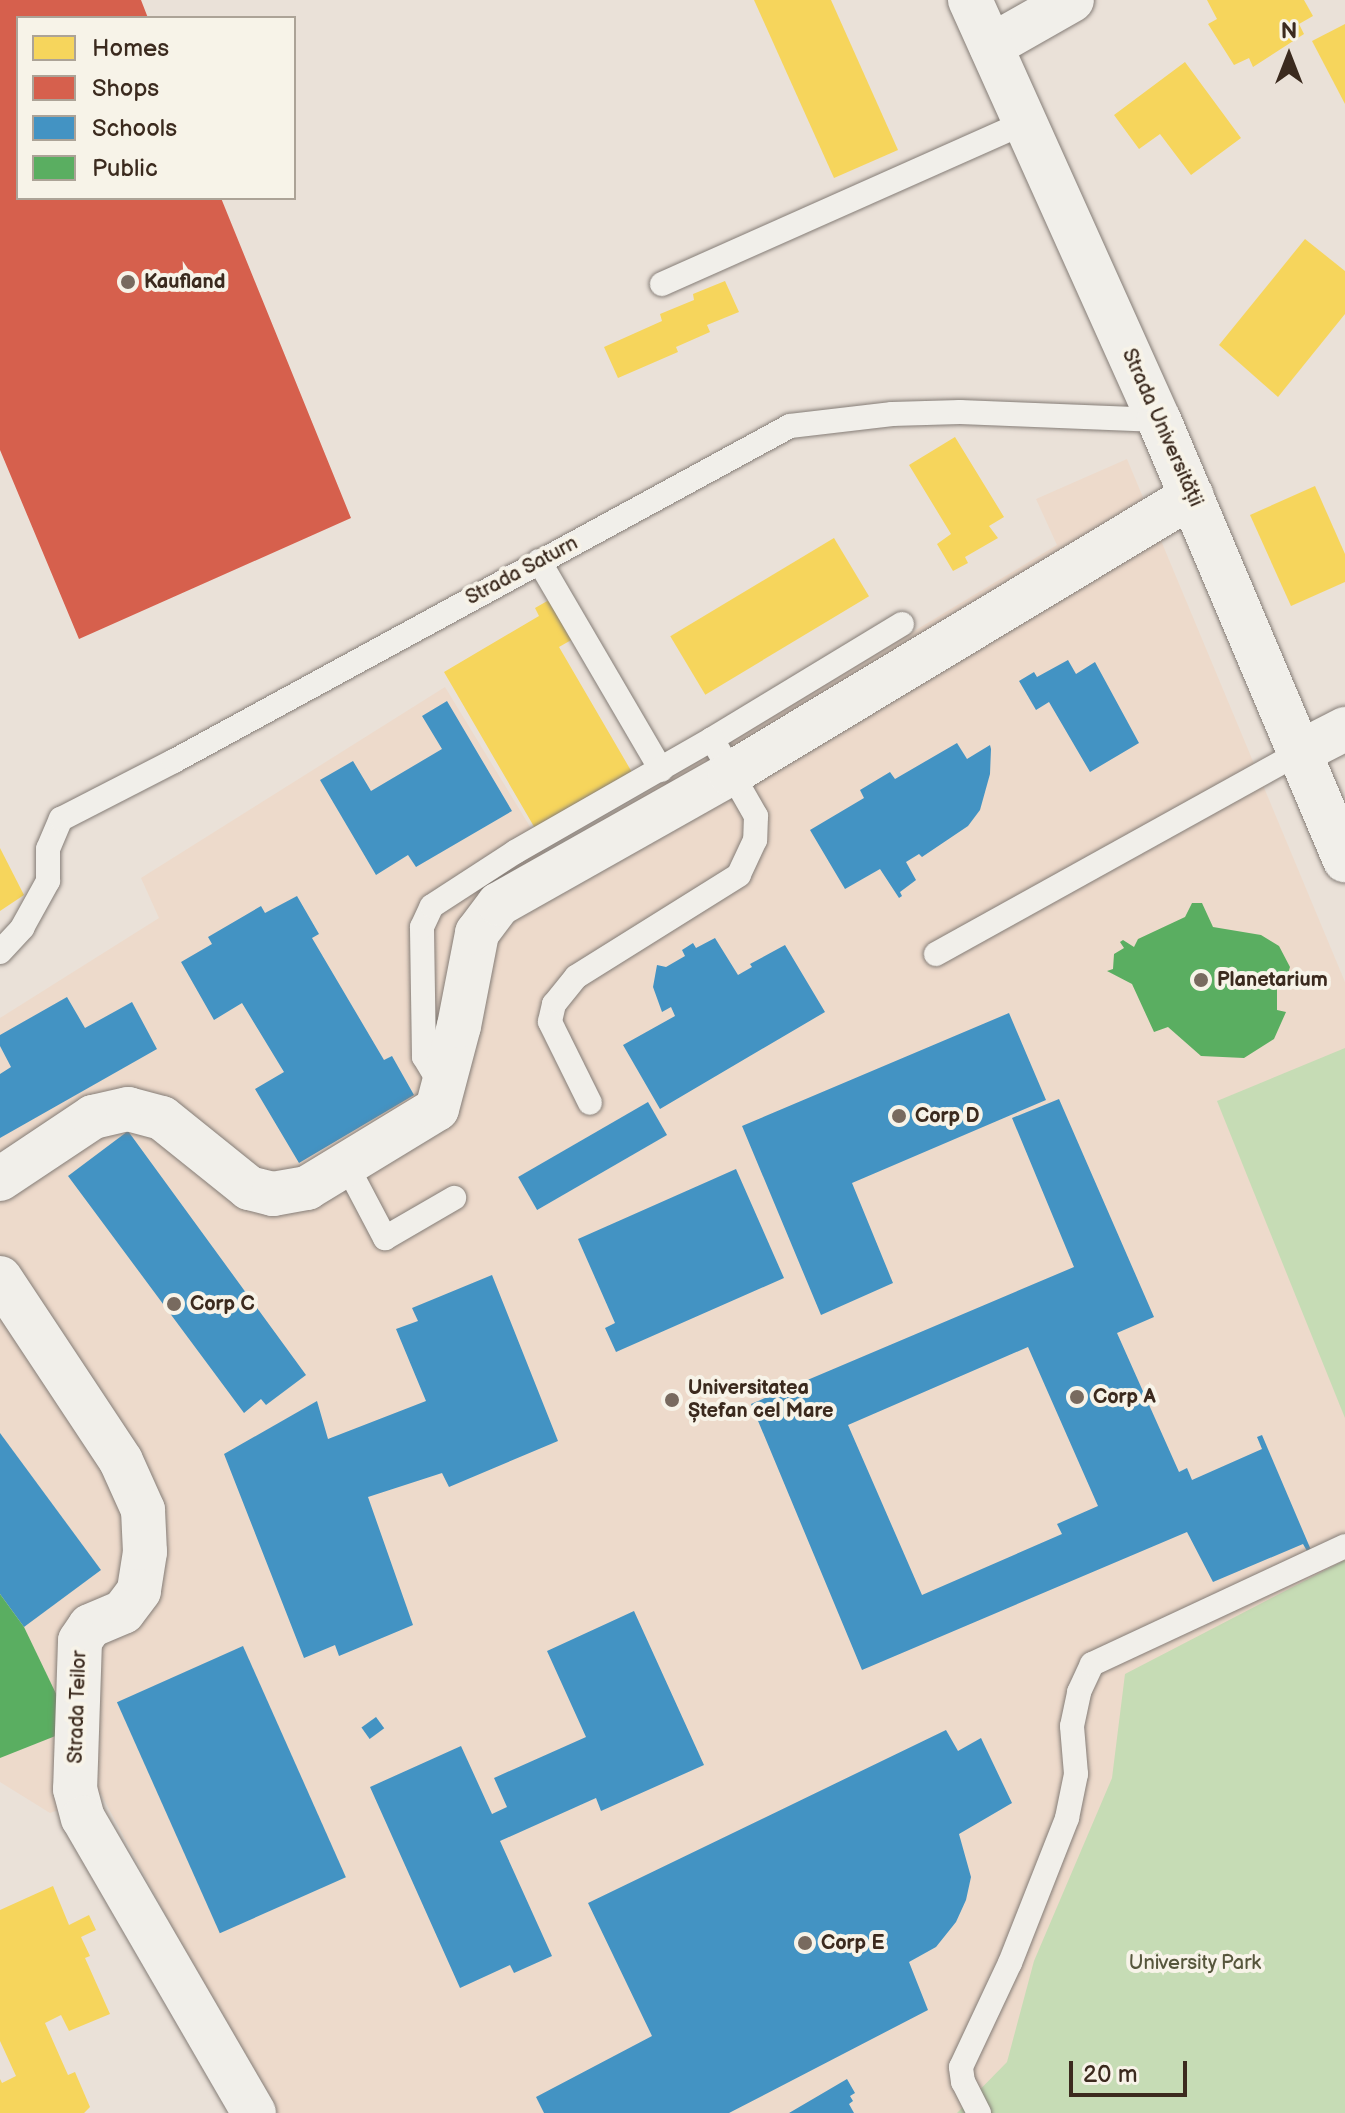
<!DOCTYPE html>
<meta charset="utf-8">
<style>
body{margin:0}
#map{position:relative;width:1345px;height:2113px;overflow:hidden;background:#eae1d8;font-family:"Balsamiq Sans",sans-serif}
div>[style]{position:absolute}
.built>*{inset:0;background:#eddacb}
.green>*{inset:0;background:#c6dcb5}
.homes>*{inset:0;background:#f6d55c;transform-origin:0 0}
.shops>*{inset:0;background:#d6604d}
.schools>*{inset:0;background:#4393c3;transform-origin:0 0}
.public>*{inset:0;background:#5aae61}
.roads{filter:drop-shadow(0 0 2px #857d77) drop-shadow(0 0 2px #857d77)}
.service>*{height:24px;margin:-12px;padding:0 12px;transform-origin:12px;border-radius:12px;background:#f1efea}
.minor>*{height:44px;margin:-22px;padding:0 22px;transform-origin:22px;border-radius:22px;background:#f1efea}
.tertiary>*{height:44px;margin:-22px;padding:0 22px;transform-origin:22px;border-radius:22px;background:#f1efea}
.dots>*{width:22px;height:22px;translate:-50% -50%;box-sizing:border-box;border:4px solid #f7f3e8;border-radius:50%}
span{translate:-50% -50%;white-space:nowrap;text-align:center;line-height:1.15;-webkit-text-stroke:8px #f7f3e8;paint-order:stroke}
.poi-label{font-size:20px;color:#3b2a1e;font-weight:700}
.left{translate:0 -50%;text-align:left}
.street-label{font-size:20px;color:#3b2a1e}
.park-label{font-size:20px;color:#56563c}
.legend{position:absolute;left:16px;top:16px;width:280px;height:184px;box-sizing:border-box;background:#f7f3e8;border:2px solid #aca397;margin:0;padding:10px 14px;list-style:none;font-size:24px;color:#3b2a1e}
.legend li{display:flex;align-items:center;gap:16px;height:40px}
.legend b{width:40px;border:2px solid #aca397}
.north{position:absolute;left:1249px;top:16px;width:80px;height:80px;-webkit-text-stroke:6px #f7f3e8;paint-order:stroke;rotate:0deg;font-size:22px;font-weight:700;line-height:32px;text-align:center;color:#3b2a1e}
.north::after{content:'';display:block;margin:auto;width:28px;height:36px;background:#3b2a1e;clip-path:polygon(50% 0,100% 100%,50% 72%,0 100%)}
.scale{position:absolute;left:1069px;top:2061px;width:118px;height:36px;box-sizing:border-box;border:4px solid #3b2a1e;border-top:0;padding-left:10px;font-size:24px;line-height:28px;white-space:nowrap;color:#3b2a1e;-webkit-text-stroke:6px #f7f3e8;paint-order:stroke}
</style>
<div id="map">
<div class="built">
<i style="clip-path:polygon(1127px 459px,1345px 982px,1345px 2113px,271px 2113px,101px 1794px,50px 1813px,0 1782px,0 1018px,159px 918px,141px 878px,445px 687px,546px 853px,1057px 545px,1036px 499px)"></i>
</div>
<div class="green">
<i style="clip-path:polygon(1345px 1048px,1345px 1418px,1217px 1101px)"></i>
<i style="clip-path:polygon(1345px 1560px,1345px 2113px,957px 2113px,1007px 2062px,1034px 1961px,1112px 1778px,1125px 1674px)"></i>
</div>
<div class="homes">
<i style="clip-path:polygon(754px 0,831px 0,898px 150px,834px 178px)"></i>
<i style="clip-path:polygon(1207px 0,1304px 0,1313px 16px,1299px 24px,1304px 34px,1253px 67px,1249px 58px,1234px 65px,1208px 24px,1217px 19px)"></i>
<i style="clip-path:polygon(1345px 24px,1345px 104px,1312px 41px)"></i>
<i style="clip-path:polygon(1185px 62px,1241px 138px,1191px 175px,1160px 134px,1139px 149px,1114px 115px)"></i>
<i style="clip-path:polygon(1305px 239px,1345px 271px,1345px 314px,1278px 397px,1219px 345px)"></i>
<i style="clip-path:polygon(725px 281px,739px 312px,707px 325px,710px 332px,676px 347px,678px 352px,618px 378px,604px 347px,662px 321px,660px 314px,694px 300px,693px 294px)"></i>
<i style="clip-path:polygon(955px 437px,1004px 517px,989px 526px,998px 538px,965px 557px,968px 563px,953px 571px,937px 544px,951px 534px,909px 465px)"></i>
<i style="clip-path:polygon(1315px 486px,1345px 554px,1345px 582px,1291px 606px,1250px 515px)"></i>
<i style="left:834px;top:538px;width:68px;height:191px;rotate:59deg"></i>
<i style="clip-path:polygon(556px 596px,580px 635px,559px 647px,633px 774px,536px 830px,444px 672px,539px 616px,535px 608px)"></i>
<i style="clip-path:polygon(0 848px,24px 895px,0 911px)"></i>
<i style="clip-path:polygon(53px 1886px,69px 1925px,89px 1915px,96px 1930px,81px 1937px,90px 1956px,85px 1958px,110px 2014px,69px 2031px,61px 2015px,45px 2023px,68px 2075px,75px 2072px,90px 2107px,84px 2113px,0 2113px,0 2079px,2px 2083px,16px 2076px,0 2041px,0 1910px)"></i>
</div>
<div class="shops">
<i style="clip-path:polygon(0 0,141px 0,148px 18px,18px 18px,18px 198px,221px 198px,351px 518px,79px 639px,0 450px)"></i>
</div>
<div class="schools">
<i style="clip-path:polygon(1068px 660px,1076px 674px,1095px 662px,1139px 743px,1090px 772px,1049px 702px,1036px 710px,1019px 681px,1034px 672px,1037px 677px)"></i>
<i style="clip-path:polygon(447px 701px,512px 811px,416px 867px,408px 855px,376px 875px,320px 780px,353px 761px,371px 791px,442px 749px,422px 716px)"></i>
<i style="clip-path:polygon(957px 743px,967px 759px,990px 745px,991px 749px,990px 774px,980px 810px,968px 826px,922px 857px,919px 854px,906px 862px,916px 880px,900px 892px,902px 896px,899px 898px,880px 869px,845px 889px,810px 830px,864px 798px,860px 790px,890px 772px,895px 779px)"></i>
<i style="clip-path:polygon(297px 896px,319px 934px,312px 938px,384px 1060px,392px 1056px,414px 1095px,299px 1163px,255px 1089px,284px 1072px,242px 1003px,214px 1020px,181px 962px,212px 944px,208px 937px,261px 906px,265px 913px)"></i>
<i style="clip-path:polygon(715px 938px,738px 975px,752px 967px,750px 964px,785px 945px,825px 1012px,660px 1109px,623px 1045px,675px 1016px,671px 1007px,662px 1012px,653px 987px,657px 965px,666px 967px,685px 956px,682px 950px,693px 943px,696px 948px)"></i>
<i style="clip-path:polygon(67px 997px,85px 1028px,132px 1002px,157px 1049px,0 1138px,0 1074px,11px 1067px,0 1046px,0 1035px)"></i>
<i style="clip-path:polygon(1009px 1013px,1046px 1100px,852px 1183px,893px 1283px,821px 1315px,742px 1126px)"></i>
<i style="clip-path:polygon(evenodd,1059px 1099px,1154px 1317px,1117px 1333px,1179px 1472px,1187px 1468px,1192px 1480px,1262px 1449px,1257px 1437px,1262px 1435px,1311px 1550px,1307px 1551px,1303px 1544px,1213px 1582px,1187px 1532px,862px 1670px,751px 1404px,1074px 1267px,1012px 1118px,1059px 1099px,1028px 1347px,1098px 1506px,1057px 1524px,1062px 1534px,922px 1595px,848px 1425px,1028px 1347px)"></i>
<i style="left:648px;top:1102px;width:38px;height:150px;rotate:60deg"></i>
<i style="clip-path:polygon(128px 1131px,306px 1375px,266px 1405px,261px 1399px,244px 1413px,68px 1176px)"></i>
<i style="clip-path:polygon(736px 1169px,784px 1278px,616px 1352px,605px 1328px,615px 1323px,578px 1239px)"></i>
<i style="clip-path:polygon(492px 1275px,558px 1441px,449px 1487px,442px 1473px,368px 1497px,413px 1625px,339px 1656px,335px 1645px,304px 1658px,224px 1454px,317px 1401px,328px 1439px,426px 1401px,396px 1329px,418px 1321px,412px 1308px)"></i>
<i style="clip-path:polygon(0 1433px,101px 1570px,24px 1627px,0 1594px)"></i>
<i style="clip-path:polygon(634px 1611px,704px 1765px,601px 1811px,596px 1798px,500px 1841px,552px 1956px,514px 1973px,510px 1965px,460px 1988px,370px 1787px,461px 1746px,492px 1814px,507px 1807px,494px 1778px,586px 1737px,547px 1651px)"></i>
<i style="left:243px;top:1646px;width:253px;height:138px;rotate:66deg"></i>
<i style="left:376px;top:1717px;width:14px;height:18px;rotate:54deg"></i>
<i style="clip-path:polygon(946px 1730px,958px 1751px,981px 1738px,1012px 1803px,959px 1834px,971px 1877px,966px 1900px,956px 1922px,936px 1947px,909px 1962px,928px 2010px,729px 2113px,544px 2113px,536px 2097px,652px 2036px,588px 1903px)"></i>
<i style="clip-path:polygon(847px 2079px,855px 2093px,850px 2096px,853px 2101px,849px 2104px,854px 2113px,789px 2113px)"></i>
</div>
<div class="public">
<i style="clip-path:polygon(1192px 903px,1202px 903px,1213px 927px,1261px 935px,1279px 946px,1290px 967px,1287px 977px,1277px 975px,1277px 1010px,1286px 1012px,1274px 1039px,1244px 1058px,1201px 1056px,1168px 1027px,1154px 1032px,1132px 984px,1107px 971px,1113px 969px,1114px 954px,1124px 948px,1120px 942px,1123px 940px,1134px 947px,1138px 939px,1185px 917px)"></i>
<i style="clip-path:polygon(0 1594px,24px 1627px,73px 1729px,0 1758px)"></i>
</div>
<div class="roads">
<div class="service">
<i style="left:662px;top:284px;width:398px;rotate:-24deg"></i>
<i style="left:539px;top:561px;width:242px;rotate:59.7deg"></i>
<i style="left:712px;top:739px;width:222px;rotate:-31.2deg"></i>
<i style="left:0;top:952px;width:33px;rotate:-47deg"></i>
<i style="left:22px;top:928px;width:54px;rotate:-61deg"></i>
<i style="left:48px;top:881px;width:32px;rotate:-90deg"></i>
<i style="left:48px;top:849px;width:33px;rotate:-67deg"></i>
<i style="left:61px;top:819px;width:127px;rotate:-27.2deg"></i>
<i style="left:174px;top:761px;width:701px;rotate:-28.54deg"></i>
<i style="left:790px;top:426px;width:103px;rotate:-6.7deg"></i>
<i style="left:892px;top:414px;width:68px;rotate:-1.7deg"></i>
<i style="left:960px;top:412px;width:199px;rotate:2.3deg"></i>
<i style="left:936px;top:954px;width:416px;rotate:-29deg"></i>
<i style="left:444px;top:1090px;width:39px;rotate:-121deg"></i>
<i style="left:424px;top:1057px;width:130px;rotate:-90.9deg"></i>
<i style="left:422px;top:927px;width:23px;rotate:-65deg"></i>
<i style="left:432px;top:906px;width:99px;rotate:-33deg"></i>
<i style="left:515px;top:852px;width:227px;rotate:-29.8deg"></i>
<i style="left:712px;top:739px;width:89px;rotate:60.3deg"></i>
<i style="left:756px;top:816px;width:24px;rotate:92deg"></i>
<i style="left:755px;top:840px;width:38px;rotate:115deg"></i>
<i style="left:739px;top:875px;width:192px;rotate:148deg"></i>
<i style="left:576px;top:977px;width:35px;rotate:129deg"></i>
<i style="left:554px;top:1004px;width:18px;rotate:103deg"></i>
<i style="left:550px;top:1022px;width:90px;rotate:63.7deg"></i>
<i style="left:346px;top:1164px;width:84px;rotate:62.2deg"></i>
<i style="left:385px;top:1238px;width:80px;rotate:-30.1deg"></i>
<i style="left:979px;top:2113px;width:35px;rotate:-117deg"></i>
<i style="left:963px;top:2082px;width:15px;rotate:-98deg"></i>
<i style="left:961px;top:2067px;width:115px;rotate:-64.8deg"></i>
<i style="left:1010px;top:1963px;width:156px;rotate:-68.5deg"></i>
<i style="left:1067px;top:1818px;width:45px;rotate:-78.4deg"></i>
<i style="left:1076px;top:1774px;width:48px;rotate:-94.8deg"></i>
<i style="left:1072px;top:1726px;width:35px;rotate:-78deg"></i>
<i style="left:1079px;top:1692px;width:31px;rotate:-65deg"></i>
<i style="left:1092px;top:1664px;width:279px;rotate:-25deg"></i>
</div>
<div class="minor">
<i style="left:991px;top:46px;width:93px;rotate:-29.6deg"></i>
<i style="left:1300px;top:752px;width:51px;rotate:-27.1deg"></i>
<i style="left:0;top:1179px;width:112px;rotate:-33.7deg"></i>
<i style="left:93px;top:1117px;width:36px;rotate:-13deg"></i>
<i style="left:128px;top:1109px;width:35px;rotate:15deg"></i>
<i style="left:162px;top:1118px;width:112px;rotate:38.8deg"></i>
<i style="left:249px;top:1188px;width:25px;rotate:14deg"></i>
<i style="left:273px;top:1194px;width:35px;rotate:-10deg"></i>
<i style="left:307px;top:1188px;width:152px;rotate:-31.3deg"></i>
<i style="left:437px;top:1109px;width:86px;rotate:-75.2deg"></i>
<i style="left:459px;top:1026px;width:95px;rotate:-79deg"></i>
<i style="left:477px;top:933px;width:36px;rotate:-53deg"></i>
<i style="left:499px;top:904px;width:265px;rotate:-29.4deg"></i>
<i style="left:730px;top:774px;width:539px;rotate:-31.04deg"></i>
<i style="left:0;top:1278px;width:219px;rotate:56.5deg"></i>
<i style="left:121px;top:1461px;width:54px;rotate:65.8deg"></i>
<i style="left:143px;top:1510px;width:42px;rotate:87.3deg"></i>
<i style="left:145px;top:1552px;width:39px;rotate:99deg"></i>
<i style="left:139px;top:1591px;width:26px;rotate:127deg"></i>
<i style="left:123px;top:1612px;width:36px;rotate:157deg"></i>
<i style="left:90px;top:1626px;width:18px;rotate:124deg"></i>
<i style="left:80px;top:1641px;width:148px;rotate:91.9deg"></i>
<i style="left:75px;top:1789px;width:30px;rotate:75deg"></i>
<i style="left:83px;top:1818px;width:341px;rotate:59.9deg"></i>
</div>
<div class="tertiary">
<i style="left:970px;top:0;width:461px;rotate:65.8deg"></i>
<i style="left:1159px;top:420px;width:478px;rotate:67.1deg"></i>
</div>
</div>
<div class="dots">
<i style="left:128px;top:282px;background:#786a5f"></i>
<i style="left:1201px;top:980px;background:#786a5f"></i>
<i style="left:899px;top:1116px;background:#786a5f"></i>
<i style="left:174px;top:1304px;background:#786a5f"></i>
<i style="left:1077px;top:1397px;background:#786a5f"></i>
<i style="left:672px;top:1400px;background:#786a5f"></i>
<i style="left:805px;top:1943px;background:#786a5f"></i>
</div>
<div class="poi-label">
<span class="left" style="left:144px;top:282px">Kaufland</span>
<span class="left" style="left:1217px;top:980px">Planetarium</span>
<span class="left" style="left:915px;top:1116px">Corp D</span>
<span class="left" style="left:190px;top:1304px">Corp C</span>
<span class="left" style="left:688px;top:1400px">Universitatea<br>Ștefan cel Mare</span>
<span class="left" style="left:1093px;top:1397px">Corp A</span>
<span class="left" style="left:821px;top:1943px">Corp E</span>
</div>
<div class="street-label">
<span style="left:1162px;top:428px;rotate:66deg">Strada Universității</span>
<span style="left:522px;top:571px;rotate:-28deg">Strada Saturn</span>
<span style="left:78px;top:1707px;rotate:-88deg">Strada Teilor</span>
</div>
<div class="park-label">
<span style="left:1195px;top:1963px">University Park</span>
</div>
<ul class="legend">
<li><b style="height:22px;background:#f6d55c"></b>Homes</li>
<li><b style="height:22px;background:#d6604d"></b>Shops</li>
<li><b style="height:22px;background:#4393c3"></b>Schools</li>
<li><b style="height:22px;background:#5aae61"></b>Public</li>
</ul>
<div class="north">N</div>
<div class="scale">20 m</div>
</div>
